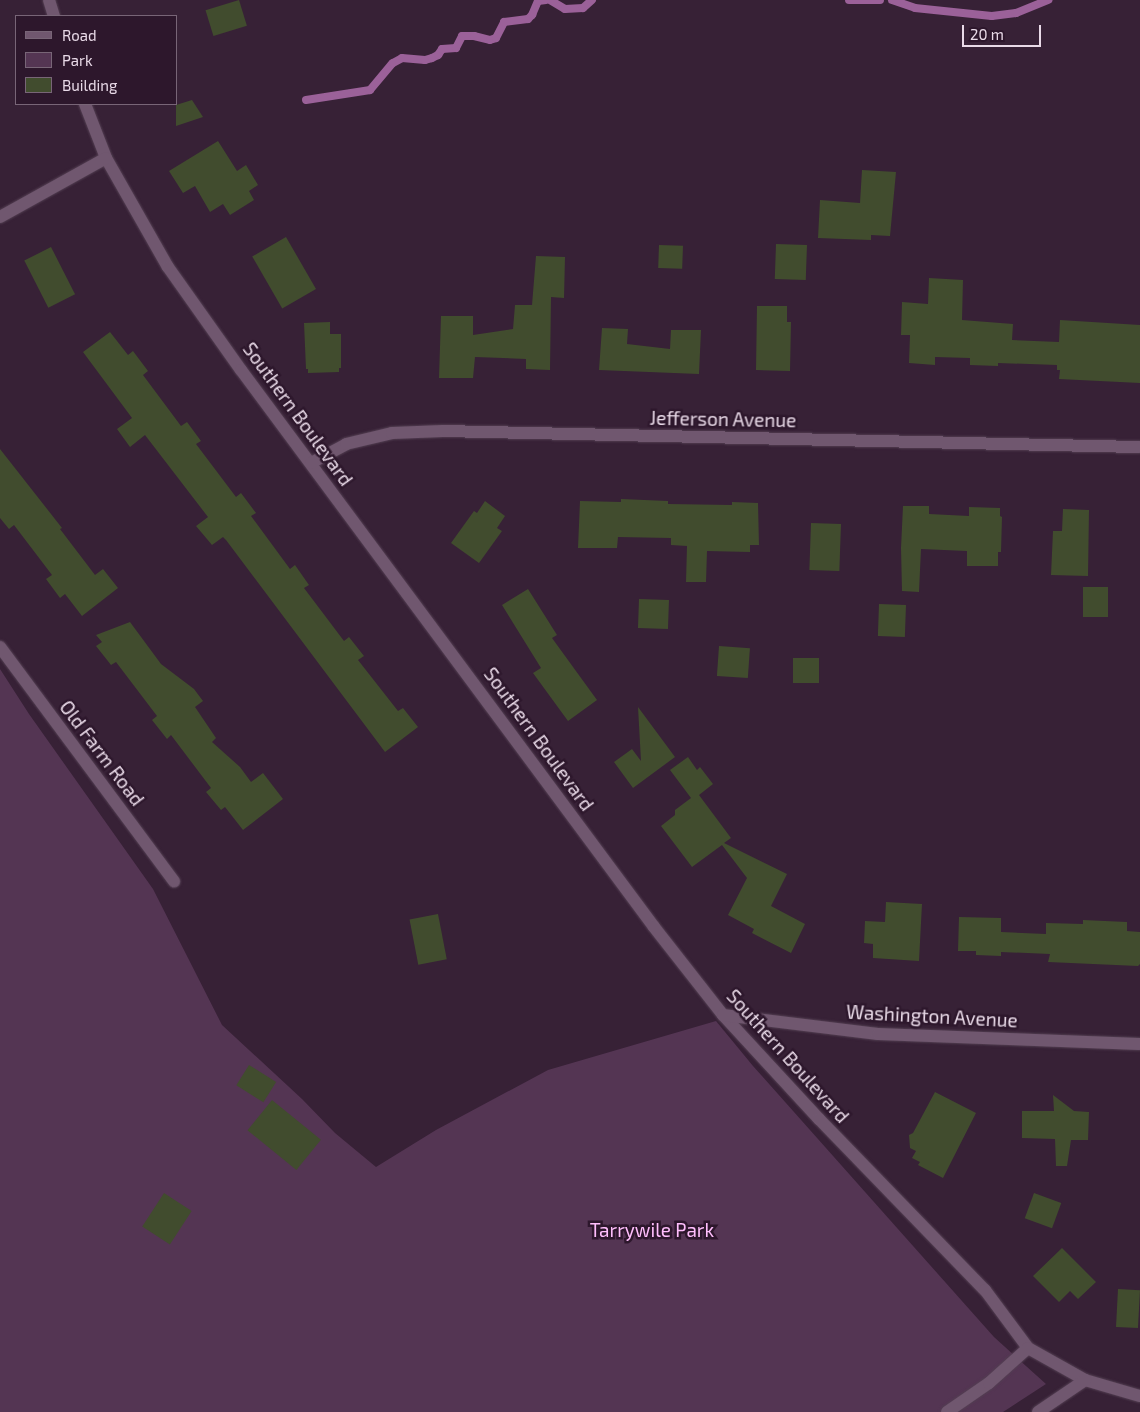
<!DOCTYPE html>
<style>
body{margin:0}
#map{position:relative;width:1140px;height:1412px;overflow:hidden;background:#372136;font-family:"Exo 2",sans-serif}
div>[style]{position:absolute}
.green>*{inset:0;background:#543553}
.stream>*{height:8px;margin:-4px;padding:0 4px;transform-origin:4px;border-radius:4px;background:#9b6199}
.building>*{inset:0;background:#414c2e;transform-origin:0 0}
.roads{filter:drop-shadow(0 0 1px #533f52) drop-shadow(0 0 1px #533f52)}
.street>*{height:12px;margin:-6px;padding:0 6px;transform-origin:6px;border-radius:6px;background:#70576f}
span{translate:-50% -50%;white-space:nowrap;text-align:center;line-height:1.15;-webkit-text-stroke:5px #2d172c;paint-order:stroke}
.street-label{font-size:19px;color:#e9dae8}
.park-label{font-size:19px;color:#ffbefc}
.legend{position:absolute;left:15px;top:15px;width:162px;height:90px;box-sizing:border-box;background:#2d172c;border:1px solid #786577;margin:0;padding:6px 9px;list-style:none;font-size:15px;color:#e9dae8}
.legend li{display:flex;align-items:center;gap:10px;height:25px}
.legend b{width:25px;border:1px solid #786577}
.scale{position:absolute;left:962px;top:25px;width:79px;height:22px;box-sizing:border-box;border:2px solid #e9dae8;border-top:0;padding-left:6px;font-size:15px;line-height:18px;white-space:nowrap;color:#e9dae8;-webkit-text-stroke:4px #2d172c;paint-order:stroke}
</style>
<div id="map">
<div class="green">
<i style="clip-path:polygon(0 669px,29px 714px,153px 889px,222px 1025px,302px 1099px,335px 1133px,376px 1167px,436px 1130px,548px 1070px,716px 1021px,753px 1066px,994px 1337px,1046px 1384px,1003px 1412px,0 1412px)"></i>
</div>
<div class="stream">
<i style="left:550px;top:0;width:17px;rotate:31deg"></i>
<i style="left:565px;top:9px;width:18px;rotate:-3deg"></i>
<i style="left:583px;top:8px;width:12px;rotate:-42deg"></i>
<i style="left:849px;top:0;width:31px"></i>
<i style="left:892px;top:0;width:24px;rotate:19deg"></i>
<i style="left:915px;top:8px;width:77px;rotate:5.9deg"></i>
<i style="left:992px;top:16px;width:24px;rotate:-7deg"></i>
<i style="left:1016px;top:13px;width:35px;rotate:-22deg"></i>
<i style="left:306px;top:100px;width:65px;rotate:-8.9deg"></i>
<i style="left:370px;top:90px;width:35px;rotate:-50deg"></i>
<i style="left:393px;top:63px;width:10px;rotate:-29deg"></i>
<i style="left:402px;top:58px;width:23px;rotate:5deg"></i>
<i style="left:425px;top:60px;width:7px;rotate:-16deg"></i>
<i style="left:432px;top:58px;width:7px;rotate:-27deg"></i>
<i style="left:438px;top:55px;width:7px;rotate:-56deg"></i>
<i style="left:442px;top:49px;width:14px;rotate:-4deg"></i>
<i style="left:456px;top:48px;width:13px;rotate:-63deg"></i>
<i style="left:462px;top:36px;width:12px"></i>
<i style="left:474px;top:36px;width:16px;rotate:14deg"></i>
<i style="left:490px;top:40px;width:6px;rotate:-18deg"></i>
<i style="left:496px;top:38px;width:18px;rotate:-63deg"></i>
<i style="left:504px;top:22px;width:24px;rotate:-7deg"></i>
<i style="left:528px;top:19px;width:6px;rotate:-45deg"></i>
<i style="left:532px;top:15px;width:15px;rotate:-67deg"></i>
<i style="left:538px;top:1px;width:8px;rotate:-7deg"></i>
</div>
<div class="building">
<i style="left:239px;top:0;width:27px;height:35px;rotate:73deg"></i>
<i style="clip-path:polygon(192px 100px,203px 117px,176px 126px,176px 105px)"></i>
<i style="clip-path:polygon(218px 141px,237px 171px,246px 165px,258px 185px,249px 191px,254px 200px,230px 215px,223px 204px,210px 212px,195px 186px,183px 193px,169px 171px)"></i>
<i style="clip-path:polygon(862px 170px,896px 172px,890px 236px,871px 235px,871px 240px,818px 238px,820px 200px,860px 203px)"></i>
<i style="left:286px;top:237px;width:60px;height:39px;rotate:60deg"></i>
<i style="left:776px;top:244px;width:31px;height:35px;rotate:2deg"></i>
<i style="left:659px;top:245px;width:24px;height:23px;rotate:2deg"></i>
<i style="left:51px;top:247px;width:53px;height:30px;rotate:63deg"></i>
<i style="clip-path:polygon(536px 256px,565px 257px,564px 298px,551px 297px,550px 370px,526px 369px,526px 359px,475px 357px,473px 378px,439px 378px,441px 316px,473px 316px,473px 335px,513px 329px,515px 305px,532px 305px)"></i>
<i style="clip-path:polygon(929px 278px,963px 280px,962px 320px,1013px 324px,1012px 340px,1059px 342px,1060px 320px,1140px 325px,1140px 383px,1059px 379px,1060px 370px,1057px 370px,1057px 365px,998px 363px,998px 366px,970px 365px,970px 358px,935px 357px,935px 365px,909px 363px,910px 335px,901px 335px,902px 302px,928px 304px)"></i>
<i style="clip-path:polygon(757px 306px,787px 306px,787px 322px,791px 322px,790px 371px,756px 370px)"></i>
<i style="clip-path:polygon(330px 322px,330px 334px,341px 334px,341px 368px,339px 368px,339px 372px,308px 373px,308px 369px,306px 369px,304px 323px)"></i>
<i style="clip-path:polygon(602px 328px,628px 329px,627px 344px,670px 349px,671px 330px,701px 330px,699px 374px,599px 370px)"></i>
<i style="clip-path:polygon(110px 332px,128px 355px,133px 351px,148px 371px,143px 375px,181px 426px,187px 422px,201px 441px,196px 444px,236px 497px,241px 493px,256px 513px,251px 516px,290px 569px,295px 565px,309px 585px,304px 588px,344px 641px,349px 637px,364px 656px,358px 660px,398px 711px,403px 708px,418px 727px,385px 752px,226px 540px,223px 537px,212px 545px,196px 526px,208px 517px,145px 435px,130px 447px,117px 429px,132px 418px,83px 352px)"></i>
<i style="clip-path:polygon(0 449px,62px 528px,60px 529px,95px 575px,103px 569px,118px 588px,82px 616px,65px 594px,60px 598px,46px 579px,52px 575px,14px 525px,9px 529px,0 518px)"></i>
<i style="clip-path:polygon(621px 499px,668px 501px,668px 504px,732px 505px,732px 502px,758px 503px,759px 545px,750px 545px,750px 552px,707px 551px,706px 582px,686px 582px,687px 546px,671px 545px,671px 538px,618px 537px,617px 548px,578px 548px,580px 501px,621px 502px)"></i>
<i style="clip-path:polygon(485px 501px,505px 516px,497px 528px,502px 531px,479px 563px,451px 543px,474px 511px,477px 513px)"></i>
<i style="clip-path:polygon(903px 506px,929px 506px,929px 514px,969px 516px,969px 507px,1000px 508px,1000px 516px,1002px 517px,1001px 552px,998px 552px,998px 566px,967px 566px,967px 551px,921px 549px,919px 592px,902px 591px,901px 548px)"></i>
<i style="clip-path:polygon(1063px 509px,1089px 510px,1088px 576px,1051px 575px,1053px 531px,1062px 531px)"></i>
<i style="left:811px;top:523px;width:30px;height:47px;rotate:2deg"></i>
<i style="left:1083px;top:587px;width:25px;height:30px"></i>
<i style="clip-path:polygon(528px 589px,557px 635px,552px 638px,597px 700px,568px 721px,533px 673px,541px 668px,502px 605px)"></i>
<i style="left:639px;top:599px;width:30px;height:29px;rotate:2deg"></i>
<i style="left:879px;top:604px;width:27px;height:32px;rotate:2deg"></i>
<i style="clip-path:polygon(130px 622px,161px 664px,194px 689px,203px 701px,195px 707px,216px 738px,212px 742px,240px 767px,251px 782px,263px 773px,283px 799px,243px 830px,225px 807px,221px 810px,206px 792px,211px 788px,171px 735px,167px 739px,152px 720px,157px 716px,116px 662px,111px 665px,96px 646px,102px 642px,96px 635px)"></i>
<i style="left:719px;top:646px;width:31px;height:30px;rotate:4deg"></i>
<i style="left:793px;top:658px;width:26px;height:25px"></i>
<i style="clip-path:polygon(638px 707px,675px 757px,633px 788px,614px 762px,632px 749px,641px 761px)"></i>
<i style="clip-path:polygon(688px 757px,697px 770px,700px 767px,713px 784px,699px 795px,731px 838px,724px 843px,787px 874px,771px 906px,805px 924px,791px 953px,752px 933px,754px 929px,728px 915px,747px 878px,722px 845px,692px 867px,661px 826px,675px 815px,675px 810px,691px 798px,670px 770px)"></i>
<i style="clip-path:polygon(886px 902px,922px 904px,919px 961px,873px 958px,873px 944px,864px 943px,865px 921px,885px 922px)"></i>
<i style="left:438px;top:914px;width:46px;height:29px;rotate:79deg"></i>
<i style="clip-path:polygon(959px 917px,1001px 918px,1001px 932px,1046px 934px,1046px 923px,1083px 924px,1083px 920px,1127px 922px,1127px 931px,1140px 932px,1140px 964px,1138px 966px,1048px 962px,1050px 954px,1001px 952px,1001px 956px,976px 955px,976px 951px,958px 951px)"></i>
<i style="left:249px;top:1065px;width:32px;height:24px;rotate:32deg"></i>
<i style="clip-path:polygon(935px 1092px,976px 1113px,943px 1178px,918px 1165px,920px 1162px,912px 1158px,916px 1151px,910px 1148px,909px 1135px,913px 1133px)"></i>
<i style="clip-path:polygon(1053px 1095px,1074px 1111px,1089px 1112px,1088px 1140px,1071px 1140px,1067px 1166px,1056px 1166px,1055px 1139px,1022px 1138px,1022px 1111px,1054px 1111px)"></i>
<i style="left:272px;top:1100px;width:63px;height:39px;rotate:39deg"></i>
<i style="left:164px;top:1193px;width:33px;height:40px;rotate:33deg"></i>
<i style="left:1034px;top:1193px;width:29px;height:27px;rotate:20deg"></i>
<i style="clip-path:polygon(1062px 1248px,1096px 1282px,1078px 1299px,1070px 1291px,1059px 1302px,1033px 1276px)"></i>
<i style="left:1118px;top:1289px;width:22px;height:38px;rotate:3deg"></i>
</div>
<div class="roads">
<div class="street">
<i style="left:49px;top:0;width:17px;rotate:73deg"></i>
<i style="left:85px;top:104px;width:58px;rotate:68.7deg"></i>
<i style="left:106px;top:158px;width:125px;rotate:60.4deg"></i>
<i style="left:168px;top:267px;width:126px;rotate:54.7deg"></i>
<i style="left:241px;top:370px;width:693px;rotate:53.44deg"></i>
<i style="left:654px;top:927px;width:112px;rotate:51.9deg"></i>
<i style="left:723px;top:1015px;width:142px;rotate:47.3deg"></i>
<i style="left:819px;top:1119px;width:238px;rotate:45.9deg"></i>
<i style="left:985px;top:1290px;width:72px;rotate:53.4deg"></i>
<i style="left:1028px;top:1348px;width:65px;rotate:29.3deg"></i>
<i style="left:1085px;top:1380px;width:57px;rotate:16.2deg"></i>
<i style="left:0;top:217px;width:121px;rotate:-29.1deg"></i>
<i style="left:311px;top:463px;width:40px;rotate:-28deg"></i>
<i style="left:346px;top:444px;width:47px;rotate:-13.4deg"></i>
<i style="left:392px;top:433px;width:51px;rotate:-2.2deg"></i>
<i style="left:443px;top:431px;width:697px;rotate:1.32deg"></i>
<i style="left:0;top:647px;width:292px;rotate:53.4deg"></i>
<i style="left:723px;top:1015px;width:156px;rotate:7deg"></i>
<i style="left:878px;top:1034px;width:262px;rotate:2.2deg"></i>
<i style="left:947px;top:1412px;width:51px;rotate:-34.6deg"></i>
<i style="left:989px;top:1383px;width:52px;rotate:-41.9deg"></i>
<i style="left:1038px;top:1412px;width:57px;rotate:-34.2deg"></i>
</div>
</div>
<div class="street-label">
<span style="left:298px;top:414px;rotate:54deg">Southern Boulevard</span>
<span style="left:723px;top:419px;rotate:1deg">Jefferson Avenue</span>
<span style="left:539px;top:739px;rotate:54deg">Southern Boulevard</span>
<span style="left:102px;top:753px;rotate:53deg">Old Farm Road</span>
<span style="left:932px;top:1016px;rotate:3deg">Washington Avenue</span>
<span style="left:788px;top:1056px;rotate:48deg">Southern Boulevard</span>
</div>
<div class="park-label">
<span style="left:652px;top:1230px">Tarrywile Park</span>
</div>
<ul class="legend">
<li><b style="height:6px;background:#70576f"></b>Road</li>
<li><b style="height:14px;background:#543553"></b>Park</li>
<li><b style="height:14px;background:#414c2e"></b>Building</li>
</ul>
<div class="scale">20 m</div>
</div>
